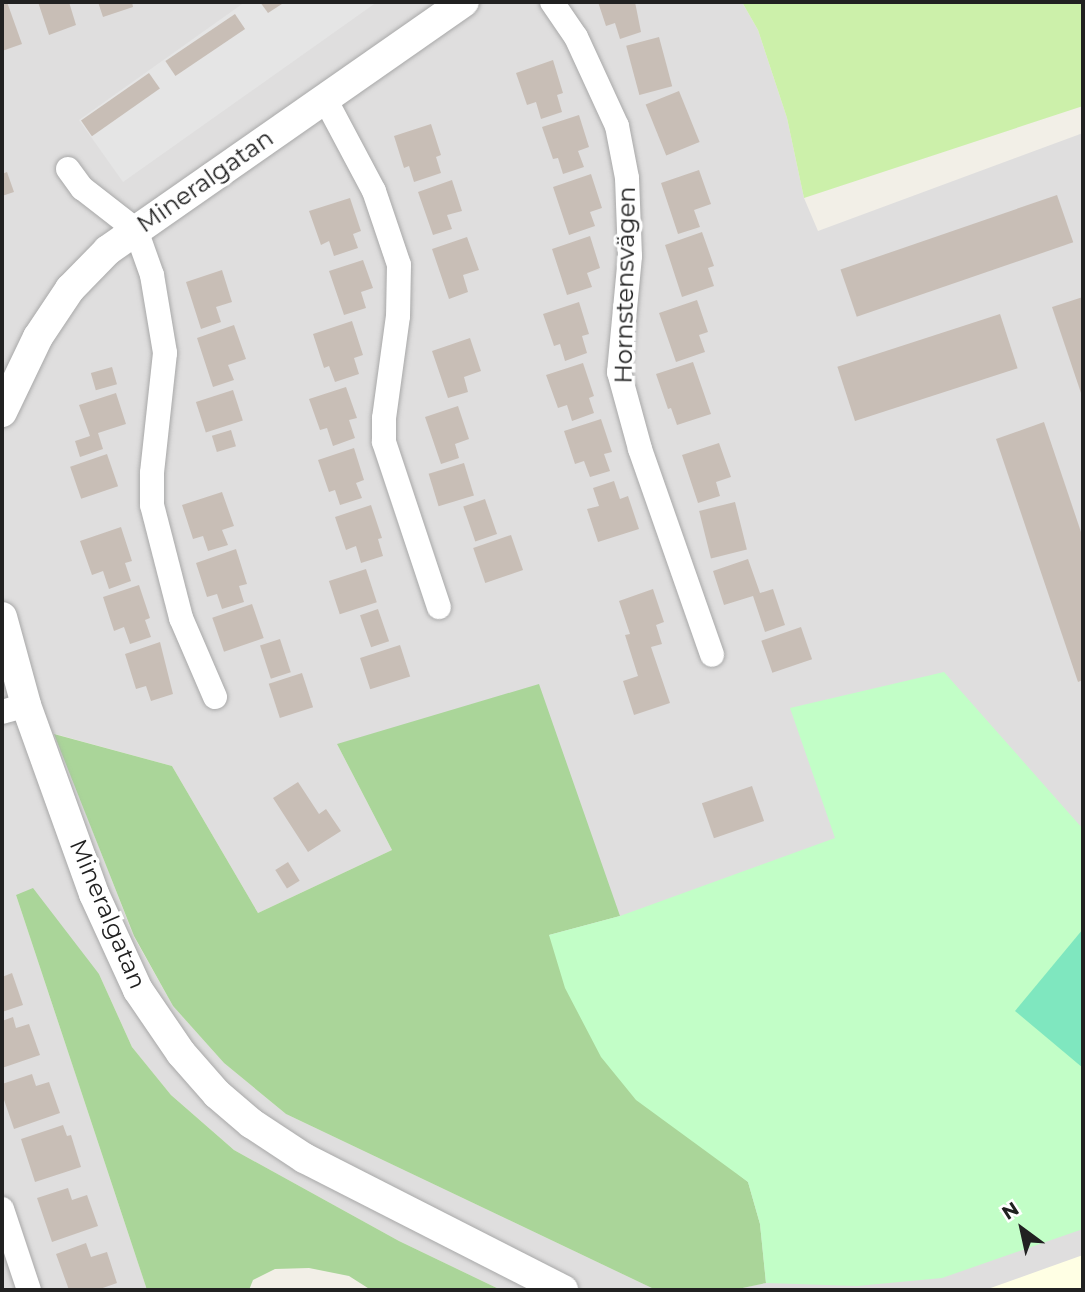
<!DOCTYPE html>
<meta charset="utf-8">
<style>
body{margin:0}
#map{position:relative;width:1085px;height:1292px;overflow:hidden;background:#f2efe7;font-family:Montserrat,sans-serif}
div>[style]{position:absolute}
.residential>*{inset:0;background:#dfdede}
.education>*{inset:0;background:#ffffe4}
.grass>*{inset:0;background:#ccf0aa}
.forest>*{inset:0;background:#aad599}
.park>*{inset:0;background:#c2fec7}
.pitch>*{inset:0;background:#7fe7bf}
.parking>*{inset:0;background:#e5e5e5}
.building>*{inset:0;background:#c8beb6;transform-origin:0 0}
.roads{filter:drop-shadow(0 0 2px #a8a8a8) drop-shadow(0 0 2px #a8a8a8)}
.minor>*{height:24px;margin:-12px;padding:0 12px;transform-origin:12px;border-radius:12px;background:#fff}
.tertiary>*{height:30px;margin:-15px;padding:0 15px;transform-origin:15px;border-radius:15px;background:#fff}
span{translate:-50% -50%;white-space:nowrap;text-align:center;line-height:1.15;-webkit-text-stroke:7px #fff;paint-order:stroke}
.street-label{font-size:24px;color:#212121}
.frame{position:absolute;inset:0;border:4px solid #212121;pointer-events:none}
.north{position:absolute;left:987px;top:1194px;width:70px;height:70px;-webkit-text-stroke:5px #fff;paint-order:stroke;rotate:327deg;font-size:19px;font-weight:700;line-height:28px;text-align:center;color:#212121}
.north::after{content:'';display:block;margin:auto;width:24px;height:32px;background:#212121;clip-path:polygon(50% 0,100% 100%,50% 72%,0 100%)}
</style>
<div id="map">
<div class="residential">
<i style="clip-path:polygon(2px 2px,742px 2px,758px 30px,787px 118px,804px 198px,818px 231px,1083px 133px,1083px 1290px,733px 1290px,765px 1283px,337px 744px,392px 850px,258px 913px,172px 766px,55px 734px,134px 937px,173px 1006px,224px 1063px,286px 1114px,656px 1290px,501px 1290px,399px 1241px,234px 1150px,171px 1095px,132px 1047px,99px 974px,16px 895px,147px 1290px,2px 1290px)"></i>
</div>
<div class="education">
<i style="clip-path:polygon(1083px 1255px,1083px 1290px,985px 1290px)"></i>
</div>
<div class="grass">
<i style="clip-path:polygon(742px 2px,1083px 2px,1083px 106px,804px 198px,787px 118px,758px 30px)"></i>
</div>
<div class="forest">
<i style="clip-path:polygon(539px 684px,620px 916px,549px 935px,713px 1154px,748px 1182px,760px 1224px,766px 1283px,733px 1290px,656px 1290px,286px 1114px,224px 1063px,173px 1006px,134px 936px,54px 734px,172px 766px,258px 913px,392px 850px,337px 744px)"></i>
<i style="clip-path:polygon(33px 888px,99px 974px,132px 1047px,171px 1095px,234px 1150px,399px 1241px,501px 1290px,371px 1290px,349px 1276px,309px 1268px,275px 1269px,253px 1280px,249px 1290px,147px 1290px,16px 895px)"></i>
</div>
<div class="park">
<i style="clip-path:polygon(944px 672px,1083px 829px,1083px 1229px,942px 1278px,857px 1286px,766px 1283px,760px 1224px,748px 1182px,636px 1100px,601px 1057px,565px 988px,549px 935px,620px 916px,835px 838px,790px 708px)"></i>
</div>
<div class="pitch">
<i style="clip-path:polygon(1083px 929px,1083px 1068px,1015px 1011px)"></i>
</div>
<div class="parking">
<i style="clip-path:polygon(245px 2px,377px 2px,123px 182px,79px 120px)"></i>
</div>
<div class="building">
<i style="clip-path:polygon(2px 2px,7px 2px,22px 44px,2px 51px)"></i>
<i style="clip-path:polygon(38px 2px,69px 2px,76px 25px,49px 35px)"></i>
<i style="clip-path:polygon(98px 2px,132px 2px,133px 7px,103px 17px)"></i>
<i style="clip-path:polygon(260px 2px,285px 2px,268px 13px)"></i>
<i style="clip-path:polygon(598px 2px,635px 2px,641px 32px,620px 39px,615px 23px,606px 26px)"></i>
<i style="left:235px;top:14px;width:18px;height:84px;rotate:56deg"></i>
<i style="left:659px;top:37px;width:51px;height:34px;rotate:75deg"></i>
<i style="clip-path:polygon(553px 60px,563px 93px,557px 95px,562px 112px,541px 119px,536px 102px,527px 105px,516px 73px)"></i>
<i style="left:149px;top:73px;width:19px;height:83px;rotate:55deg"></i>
<i style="left:679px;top:91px;width:55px;height:36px;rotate:68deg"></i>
<i style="clip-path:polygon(579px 115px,589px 147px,578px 151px,584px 167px,563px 174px,558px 158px,553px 159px,542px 127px)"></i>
<i style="clip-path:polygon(431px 124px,441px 155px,436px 157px,441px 173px,414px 182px,409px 166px,404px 168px,394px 136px)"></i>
<i style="clip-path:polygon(699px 170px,711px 204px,694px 210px,700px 227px,678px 234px,661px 183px)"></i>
<i style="clip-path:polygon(7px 172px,14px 192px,2px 196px,2px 174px)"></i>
<i style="clip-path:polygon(591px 174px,602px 208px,590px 212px,595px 226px,569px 235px,553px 187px)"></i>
<i style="clip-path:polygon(452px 180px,462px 211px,447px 215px,452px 229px,433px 235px,418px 192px)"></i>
<i style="left:1057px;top:195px;width:50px;height:229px;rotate:71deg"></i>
<i style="clip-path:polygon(350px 198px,361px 231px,353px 234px,358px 248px,334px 256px,329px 241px,321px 245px,309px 211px)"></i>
<i style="clip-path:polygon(702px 232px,714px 266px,708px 268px,714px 286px,682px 297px,665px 245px)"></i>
<i style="clip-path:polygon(590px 236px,600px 268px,587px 273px,592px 287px,567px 295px,552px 249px)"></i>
<i style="clip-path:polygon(467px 237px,479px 270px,463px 275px,468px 292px,449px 299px,432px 249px)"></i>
<i style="clip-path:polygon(363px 260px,373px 288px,361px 292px,366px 308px,344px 315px,329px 271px)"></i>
<i style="clip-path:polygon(222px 270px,232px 302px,216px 307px,221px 322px,201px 329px,186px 282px)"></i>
<i style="clip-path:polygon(1083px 297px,1083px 399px,1052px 307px)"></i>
<i style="clip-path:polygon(697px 300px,708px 332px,699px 335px,705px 352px,676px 362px,659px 313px)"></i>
<i style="clip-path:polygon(579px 302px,589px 334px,582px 336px,587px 353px,565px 361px,560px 344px,554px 346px,543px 314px)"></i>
<i style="left:1000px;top:314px;width:57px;height:171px;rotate:72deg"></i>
<i style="clip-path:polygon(352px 321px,363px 355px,354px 358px,359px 374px,335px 382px,329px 366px,324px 368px,313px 334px)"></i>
<i style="clip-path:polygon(234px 325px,246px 359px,228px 365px,234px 380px,213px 387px,197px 338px)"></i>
<i style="clip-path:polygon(470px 338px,481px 371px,464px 377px,468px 392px,448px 398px,432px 351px)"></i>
<i style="clip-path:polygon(693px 362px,711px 414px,677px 425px,671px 408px,668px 409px,656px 374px)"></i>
<i style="clip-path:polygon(583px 363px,594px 396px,589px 398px,594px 413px,572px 421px,567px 405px,558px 408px,546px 375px)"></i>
<i style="left:112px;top:367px;width:18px;height:22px;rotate:74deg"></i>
<i style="clip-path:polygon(346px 387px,357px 418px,349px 420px,355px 438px,333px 446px,327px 428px,320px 430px,309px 399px)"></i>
<i style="left:233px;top:390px;width:32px;height:39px;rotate:72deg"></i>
<i style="clip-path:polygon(116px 393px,126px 424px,98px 433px,103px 449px,80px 457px,75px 441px,90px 436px,79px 405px)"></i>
<i style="clip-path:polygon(458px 406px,469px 439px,455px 444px,459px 458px,441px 464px,425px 417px)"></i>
<i style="clip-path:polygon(601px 419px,612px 452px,604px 454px,610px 471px,590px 477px,584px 461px,575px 464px,564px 431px)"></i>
<i style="clip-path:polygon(1044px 422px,1083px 538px,1083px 680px,1078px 682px,996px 439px)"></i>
<i style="left:231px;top:430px;width:17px;height:20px;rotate:73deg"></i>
<i style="clip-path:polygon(719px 443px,731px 477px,716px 482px,720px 496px,698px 503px,682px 455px)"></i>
<i style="clip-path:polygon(354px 448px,364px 480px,356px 483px,362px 498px,340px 505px,335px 490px,329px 492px,318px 460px)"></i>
<i style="left:107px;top:454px;width:34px;height:39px;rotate:71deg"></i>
<i style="left:464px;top:463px;width:34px;height:37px;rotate:73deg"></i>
<i style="clip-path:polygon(614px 481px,620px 499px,628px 496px,639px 529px,598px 542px,587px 509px,599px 506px,593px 488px)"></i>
<i style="clip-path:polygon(222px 492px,234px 526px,222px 530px,228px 545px,208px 551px,203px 536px,193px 539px,182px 505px)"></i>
<i style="left:485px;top:499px;width:37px;height:23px;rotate:71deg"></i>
<i style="left:735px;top:502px;width:49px;height:37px;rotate:76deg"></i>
<i style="clip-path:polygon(371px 505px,382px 538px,378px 539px,383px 556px,361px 563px,356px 546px,346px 550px,335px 517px)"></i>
<i style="clip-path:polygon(121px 527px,132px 561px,125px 563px,131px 581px,109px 589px,103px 571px,92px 575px,80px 541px)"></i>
<i style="left:511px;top:535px;width:37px;height:40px;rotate:71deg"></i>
<i style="clip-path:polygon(236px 549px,247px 584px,239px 586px,244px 602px,222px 609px,217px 594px,207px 597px,196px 563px)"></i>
<i style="clip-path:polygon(748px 559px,760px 593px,773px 589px,785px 625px,765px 632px,753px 596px,724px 605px,713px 571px)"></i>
<i style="left:366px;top:569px;width:35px;height:39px;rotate:72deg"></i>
<i style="clip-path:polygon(139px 585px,150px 618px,145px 620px,151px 637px,130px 644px,124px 627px,114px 631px,103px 597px)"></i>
<i style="clip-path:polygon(653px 589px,664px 622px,656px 625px,662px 644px,651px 647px,670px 703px,634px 715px,623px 681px,638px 676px,625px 635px,630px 634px,619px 601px)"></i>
<i style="left:252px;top:604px;width:36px;height:42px;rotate:71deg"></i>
<i style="left:378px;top:609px;width:34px;height:19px;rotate:71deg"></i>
<i style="left:801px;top:627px;width:34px;height:42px;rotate:71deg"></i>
<i style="left:280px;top:639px;width:35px;height:21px;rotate:72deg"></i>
<i style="clip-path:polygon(160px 642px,173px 694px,151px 701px,146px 686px,136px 689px,125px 654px)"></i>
<i style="left:400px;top:645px;width:33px;height:42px;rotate:72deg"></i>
<i style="left:302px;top:673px;width:36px;height:35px;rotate:72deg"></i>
<i style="clip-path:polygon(298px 782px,319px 814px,326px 809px,341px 831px,308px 852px,273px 798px)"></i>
<i style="left:752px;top:786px;width:37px;height:53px;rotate:71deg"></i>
<i style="left:288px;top:862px;width:22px;height:15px;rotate:58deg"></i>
<i style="clip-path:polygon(12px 973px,23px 1005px,2px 1012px,2px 977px)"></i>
<i style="clip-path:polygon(13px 1017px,16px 1028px,29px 1024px,40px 1055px,2px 1068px,2px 1021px)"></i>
<i style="clip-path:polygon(32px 1074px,36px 1086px,49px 1082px,60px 1113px,14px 1129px,2px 1094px,2px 1084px)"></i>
<i style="clip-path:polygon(63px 1125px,67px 1136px,71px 1135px,81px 1167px,35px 1182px,21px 1139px)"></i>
<i style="clip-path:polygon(68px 1188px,72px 1200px,87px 1195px,98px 1226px,52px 1242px,37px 1198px)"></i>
<i style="clip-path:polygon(86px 1243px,91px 1257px,107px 1252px,117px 1283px,97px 1290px,69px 1290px,56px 1254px)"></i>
</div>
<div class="roads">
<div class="minor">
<i style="left:552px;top:2px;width:42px;rotate:55.6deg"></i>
<i style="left:576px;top:37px;width:98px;rotate:65.3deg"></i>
<i style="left:617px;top:126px;width:53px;rotate:79.1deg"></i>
<i style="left:627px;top:178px;width:78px;rotate:87.8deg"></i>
<i style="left:630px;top:256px;width:117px;rotate:95.4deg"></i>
<i style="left:619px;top:372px;width:80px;rotate:74.7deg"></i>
<i style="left:640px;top:449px;width:218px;rotate:70.7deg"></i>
<i style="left:324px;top:97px;width:106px;rotate:62deg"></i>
<i style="left:374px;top:191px;width:78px;rotate:71.3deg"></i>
<i style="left:399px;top:265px;width:51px;rotate:91.1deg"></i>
<i style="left:398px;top:316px;width:103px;rotate:97.8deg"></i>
<i style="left:384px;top:418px;width:24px;rotate:90deg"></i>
<i style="left:384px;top:442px;width:174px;rotate:71.6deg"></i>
<i style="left:68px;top:169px;width:24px;rotate:54deg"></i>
<i style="left:82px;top:188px;width:68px;rotate:37.9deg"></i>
<i style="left:136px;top:230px;width:48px;rotate:70.4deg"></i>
<i style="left:152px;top:275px;width:79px;rotate:80.5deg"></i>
<i style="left:165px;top:353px;width:121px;rotate:96.2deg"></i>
<i style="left:152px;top:473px;width:32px;rotate:90deg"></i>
<i style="left:152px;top:505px;width:117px;rotate:75.6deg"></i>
<i style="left:181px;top:618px;width:86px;rotate:66.7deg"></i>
<i style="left:2px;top:712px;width:25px;rotate:-16deg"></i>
<i style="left:2px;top:1209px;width:85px;rotate:71.6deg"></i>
</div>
<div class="tertiary">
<i style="left:2px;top:412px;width:83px;rotate:-64.4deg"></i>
<i style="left:38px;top:337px;width:58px;rotate:-56.3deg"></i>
<i style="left:70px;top:289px;width:54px;rotate:-45.7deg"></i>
<i style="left:108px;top:250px;width:434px;rotate:-34.9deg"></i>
<i style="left:2px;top:617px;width:91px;rotate:74.7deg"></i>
<i style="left:26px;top:705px;width:201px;rotate:70.2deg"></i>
<i style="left:94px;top:894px;width:106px;rotate:65.4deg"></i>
<i style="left:138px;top:990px;width:76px;rotate:55.7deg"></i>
<i style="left:181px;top:1053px;width:55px;rotate:48.7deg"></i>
<i style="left:217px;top:1094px;width:45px;rotate:40.5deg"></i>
<i style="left:251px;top:1123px;width:64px;rotate:33.4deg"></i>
<i style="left:304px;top:1158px;width:291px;rotate:27deg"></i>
</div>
</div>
<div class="street-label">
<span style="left:205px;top:181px;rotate:-35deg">Mineralgatan</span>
<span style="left:625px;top:285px;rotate:-89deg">Hornstensvägen</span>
<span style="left:108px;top:914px;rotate:67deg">Mineralgatan</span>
</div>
<div class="frame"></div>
<div class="north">N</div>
</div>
